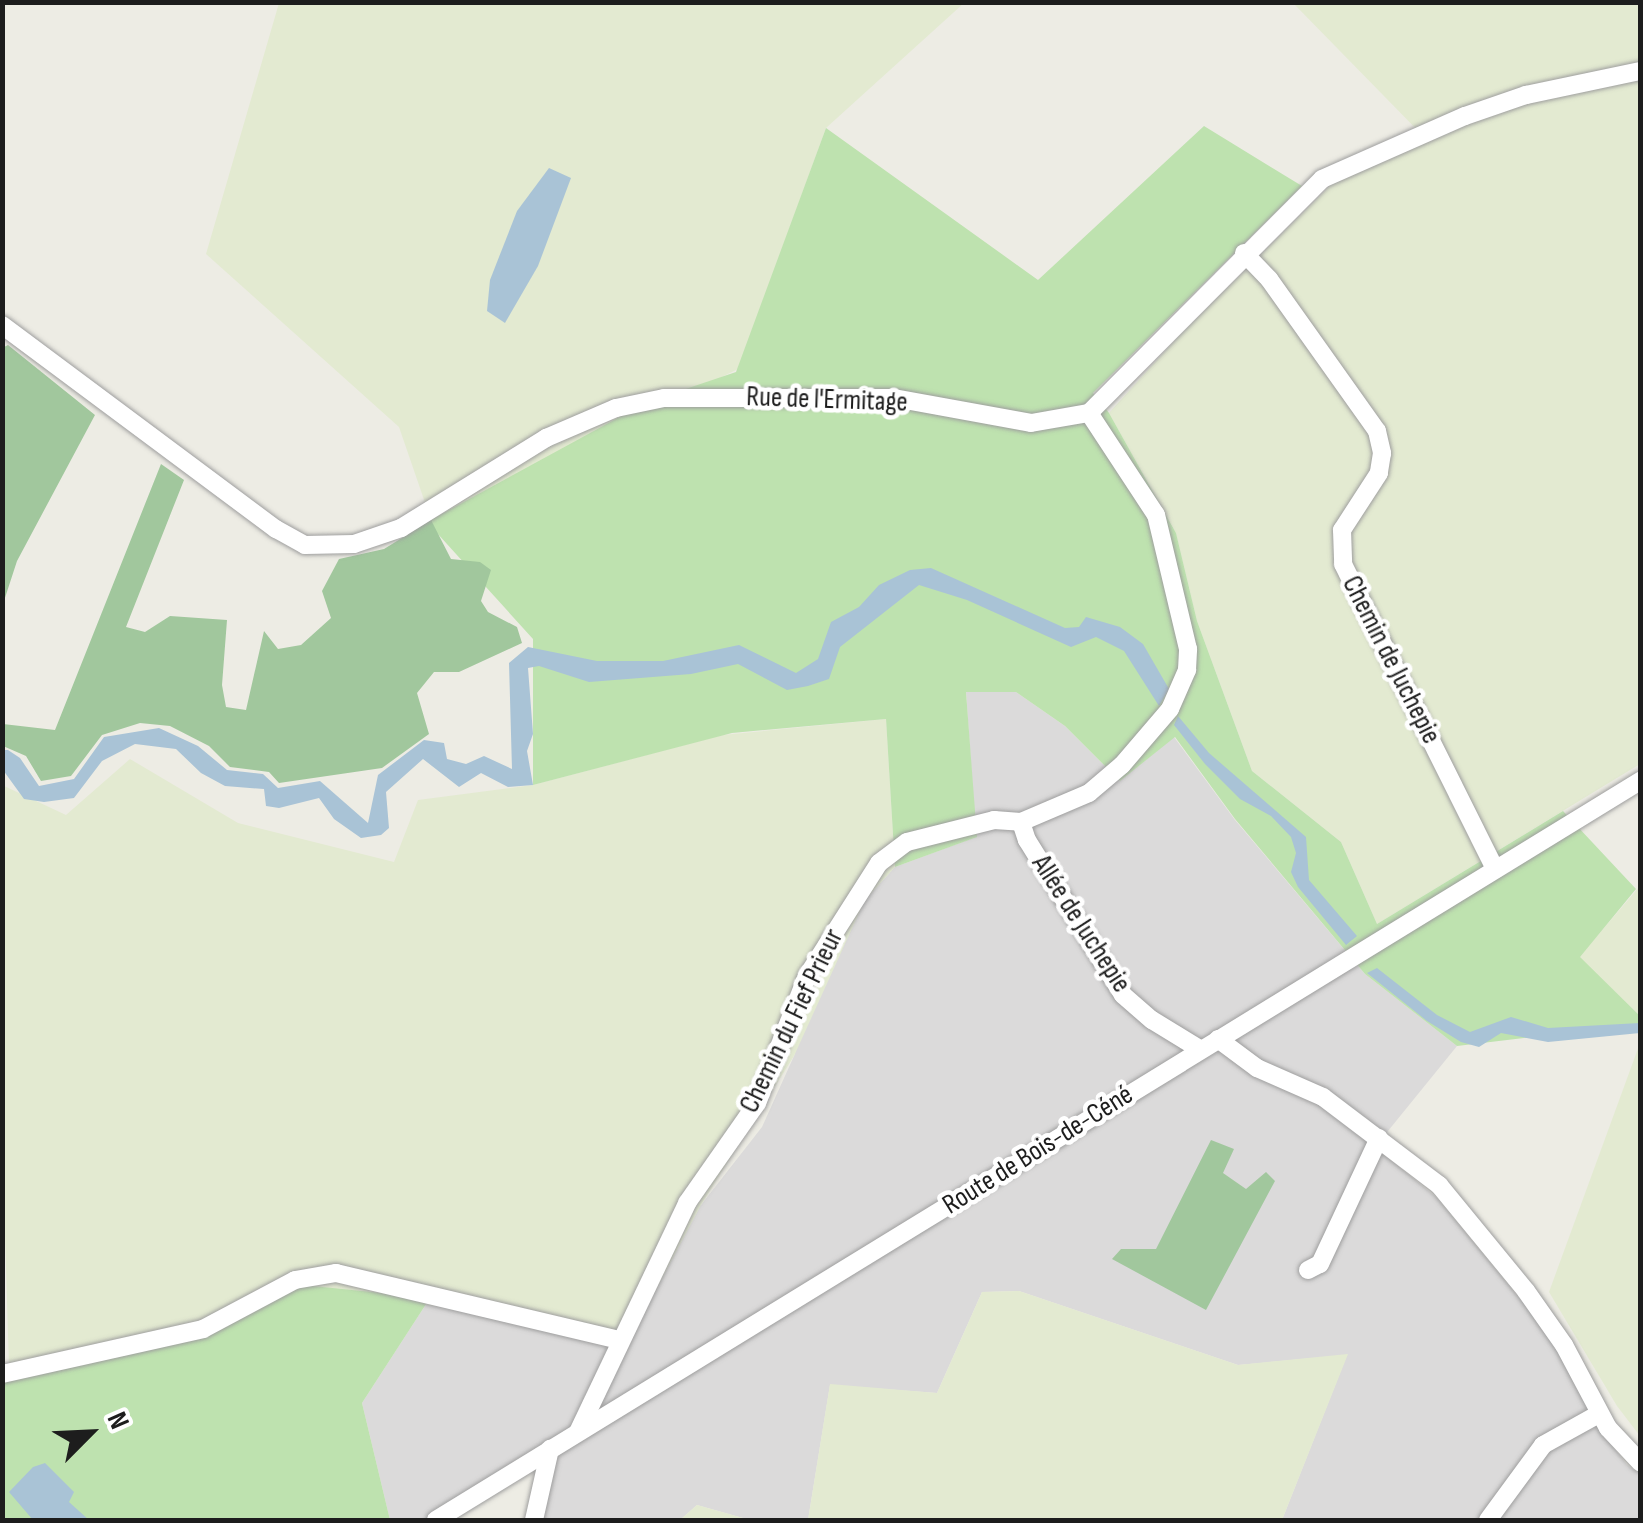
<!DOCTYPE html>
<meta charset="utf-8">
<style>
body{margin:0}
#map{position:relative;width:1643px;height:1523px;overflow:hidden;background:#edece4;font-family:"Sofia Sans Condensed",sans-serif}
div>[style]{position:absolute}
.residential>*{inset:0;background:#dbdada}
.farmland>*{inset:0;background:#e3ead1}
.grass>*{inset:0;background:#bee2af}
.forest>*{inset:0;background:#a1c79d}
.water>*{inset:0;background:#a9c3d6}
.roads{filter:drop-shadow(0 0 2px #9e9e9e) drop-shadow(0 0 2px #9e9e9e)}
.minor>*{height:18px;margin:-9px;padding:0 9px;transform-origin:9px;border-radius:9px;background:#fff}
span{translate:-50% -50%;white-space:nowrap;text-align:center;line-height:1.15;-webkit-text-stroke:9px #fff;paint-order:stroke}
.street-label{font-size:28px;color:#1d1d1d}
.frame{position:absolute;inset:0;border:5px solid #1d1d1d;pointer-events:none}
.north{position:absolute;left:40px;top:1383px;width:100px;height:100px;-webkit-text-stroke:8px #fff;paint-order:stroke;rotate:66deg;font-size:28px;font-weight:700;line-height:40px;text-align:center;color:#1d1d1d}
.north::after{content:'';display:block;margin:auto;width:35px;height:45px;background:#1d1d1d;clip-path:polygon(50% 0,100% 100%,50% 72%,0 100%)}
</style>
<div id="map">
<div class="residential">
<i style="clip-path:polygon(966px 691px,1016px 692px,1065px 726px,1120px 781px,1174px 737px,1235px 820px,1365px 974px,1457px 1046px,1375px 1147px,1437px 1198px,1552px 1338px,1598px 1427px,1627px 1465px,1640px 1474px,1640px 1520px,1282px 1520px,1347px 1355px,1238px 1365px,1019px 1291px,982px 1292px,937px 1393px,830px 1385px,808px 1520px,750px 1520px,697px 1505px,680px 1520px,541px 1520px,554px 1455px,434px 1520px,390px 1520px,362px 1403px,430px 1298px,701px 1205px,762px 1127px,794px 1056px,816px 984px,865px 900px,895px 867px,976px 837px)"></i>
</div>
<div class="farmland">
<i style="clip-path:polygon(279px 3px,964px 3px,826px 128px,738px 369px,431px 520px,399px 427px,206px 254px)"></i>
<i style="clip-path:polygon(1293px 3px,1640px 3px,1640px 764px,1377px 924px,1341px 842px,1252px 771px,1197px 621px,1176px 533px,1109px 413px,1177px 338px,1337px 179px,1428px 141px)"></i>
<i style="clip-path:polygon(886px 719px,895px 867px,865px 900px,794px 1056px,701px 1205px,631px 1337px,303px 1285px,168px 1344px,9px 1367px,2px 1135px,2px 785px,66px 815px,130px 759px,238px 823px,394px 862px,418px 800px,533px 785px,722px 735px)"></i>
<i style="clip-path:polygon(1640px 886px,1640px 1016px,1579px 957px)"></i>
<i style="clip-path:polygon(1640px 1043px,1640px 1436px,1617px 1406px,1549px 1292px)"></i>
<i style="clip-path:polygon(1019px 1291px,1238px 1365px,1348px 1354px,1282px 1520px,808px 1520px,830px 1384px,937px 1393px,982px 1292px)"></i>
<i style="clip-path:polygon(697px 1505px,750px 1520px,680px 1520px)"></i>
</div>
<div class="grass">
<i style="clip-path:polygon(1204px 126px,1302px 186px,1093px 393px,1109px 413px,1176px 533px,1197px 621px,1252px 771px,1341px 842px,1377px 924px,1563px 811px,1636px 889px,1580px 957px,1640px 1016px,1640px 1024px,1457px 1046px,1365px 974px,1235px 819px,1175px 737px,1120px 781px,1065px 726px,1016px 692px,966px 692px,977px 837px,895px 867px,886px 719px,732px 733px,533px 785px,533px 639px,427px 522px,647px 402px,736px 372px,826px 128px,1038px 280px)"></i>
<i style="clip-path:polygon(303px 1285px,430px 1298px,362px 1403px,390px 1520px,3px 1520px,2px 1368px,168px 1344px)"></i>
</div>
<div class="forest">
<i style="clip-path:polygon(8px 345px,95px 415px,17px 561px,3px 604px,2px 348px)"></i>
<i style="clip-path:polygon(161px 464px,184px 480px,126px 627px,145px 632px,170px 616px,227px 620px,222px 685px,226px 707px,246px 710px,264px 631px,278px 649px,301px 645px,331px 618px,322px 591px,339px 559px,384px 549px,431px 520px,451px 559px,480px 562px,491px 570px,481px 601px,488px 612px,517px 627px,522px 643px,459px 672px,434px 672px,417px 693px,429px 734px,382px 768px,279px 783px,269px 772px,230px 767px,209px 746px,170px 726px,140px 723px,102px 735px,71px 776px,41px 781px,26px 756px,3px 746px,3px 724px,55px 730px)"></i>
<i style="clip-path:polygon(1211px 1140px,1234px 1149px,1223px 1173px,1246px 1189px,1266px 1172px,1275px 1181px,1206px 1310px,1112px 1259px,1121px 1249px,1156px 1249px)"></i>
</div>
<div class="water">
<i style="clip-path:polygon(549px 168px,571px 178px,538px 266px,505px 323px,487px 311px,490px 280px,517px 211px)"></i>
<i style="clip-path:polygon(931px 568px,1065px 628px,1079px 627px,1086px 617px,1120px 627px,1143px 644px,1169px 689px,1159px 706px,1124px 651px,1096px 637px,1071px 647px,967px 600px,919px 585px,840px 647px,829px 679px,808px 686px,787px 690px,738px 664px,691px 674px,589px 682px,539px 666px,528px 668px,533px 734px,527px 751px,533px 785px,508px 787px,481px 773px,459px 787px,423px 759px,386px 792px,389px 828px,381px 835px,361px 838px,334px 819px,319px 798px,279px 808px,266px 806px,264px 789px,225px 786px,201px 773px,176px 749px,135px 744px,102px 761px,74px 798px,44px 802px,24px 799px,3px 770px,2px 750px,8px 750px,20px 758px,39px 786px,74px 779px,104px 737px,159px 728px,198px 746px,227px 770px,263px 774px,278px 788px,320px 781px,368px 823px,378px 775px,424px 740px,444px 743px,447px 759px,466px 764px,484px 756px,512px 769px,509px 663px,528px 647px,597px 661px,663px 661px,739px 645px,796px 673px,818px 659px,831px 622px,859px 607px,879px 585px,910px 570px)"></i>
<i style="clip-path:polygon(1178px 716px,1209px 753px,1306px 837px,1309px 880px,1357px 936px,1346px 945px,1298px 887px,1291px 872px,1296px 853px,1291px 837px,1271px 816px,1240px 799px,1205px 764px,1174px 725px)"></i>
<i style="clip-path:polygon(1377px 968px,1437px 1015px,1470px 1032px,1511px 1017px,1548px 1028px,1640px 1023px,1640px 1033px,1548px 1042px,1501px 1033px,1479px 1047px,1461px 1042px,1427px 1021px,1367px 973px)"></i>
<i style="clip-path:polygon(45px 1463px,74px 1492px,69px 1502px,89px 1520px,33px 1520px,9px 1492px,33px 1467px)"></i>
</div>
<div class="roads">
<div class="minor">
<i style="left:1244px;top:253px;width:36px;rotate:46deg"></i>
<i style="left:1269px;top:279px;width:186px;rotate:54.6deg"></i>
<i style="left:1377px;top:431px;width:23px;rotate:77deg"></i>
<i style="left:1382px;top:453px;width:20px;rotate:99deg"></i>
<i style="left:1379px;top:473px;width:68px;rotate:123deg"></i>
<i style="left:1342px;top:530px;width:34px;rotate:88deg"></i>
<i style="left:1343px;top:564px;width:341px;rotate:63.5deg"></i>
<i style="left:2px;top:325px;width:342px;rotate:36.7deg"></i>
<i style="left:276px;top:529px;width:33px;rotate:29deg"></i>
<i style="left:305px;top:545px;width:49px;rotate:-1.2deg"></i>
<i style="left:354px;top:544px;width:50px;rotate:-18.8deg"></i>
<i style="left:401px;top:528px;width:171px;rotate:-31.8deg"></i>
<i style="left:546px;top:438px;width:76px;rotate:-23.2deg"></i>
<i style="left:616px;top:408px;width:49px;rotate:-11.8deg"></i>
<i style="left:664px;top:398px;width:230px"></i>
<i style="left:894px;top:398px;width:139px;rotate:10.3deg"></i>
<i style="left:1031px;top:423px;width:59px;rotate:-9.8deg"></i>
<i style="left:1089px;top:413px;width:330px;rotate:-45.1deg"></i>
<i style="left:1322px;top:179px;width:156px;rotate:-23.8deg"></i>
<i style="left:1465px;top:116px;width:65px;rotate:-19deg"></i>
<i style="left:1526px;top:95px;width:116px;rotate:-11.9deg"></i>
<i style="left:1021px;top:822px;width:19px;rotate:72deg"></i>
<i style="left:1027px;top:840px;width:182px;rotate:58.2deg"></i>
<i style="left:1123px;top:995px;width:38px;rotate:41deg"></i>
<i style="left:1152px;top:1020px;width:57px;rotate:31.5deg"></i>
<i style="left:1218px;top:1039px;width:49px;rotate:36.6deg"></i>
<i style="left:1257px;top:1068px;width:72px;rotate:23.7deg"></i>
<i style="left:1323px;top:1097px;width:146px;rotate:37.2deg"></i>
<i style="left:1439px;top:1185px;width:137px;rotate:50.6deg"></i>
<i style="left:1526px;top:1291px;width:66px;rotate:54.9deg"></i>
<i style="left:1564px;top:1345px;width:94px;rotate:62.1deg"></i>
<i style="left:1608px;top:1428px;width:47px;rotate:46.7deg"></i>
<i style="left:1308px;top:1270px;width:13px;rotate:-27deg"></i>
<i style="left:1320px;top:1264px;width:139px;rotate:-64.9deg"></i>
<i style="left:2px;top:1374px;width:206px;rotate:-12.6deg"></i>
<i style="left:203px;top:1329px;width:104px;rotate:-28deg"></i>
<i style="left:295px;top:1280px;width:42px;rotate:-9.7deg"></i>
<i style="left:336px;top:1273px;width:291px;rotate:13.3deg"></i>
<i style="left:578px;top:1432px;width:254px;rotate:-64.5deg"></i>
<i style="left:687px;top:1203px;width:122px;rotate:-55deg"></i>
<i style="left:757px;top:1103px;width:136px;rotate:-68.5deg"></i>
<i style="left:807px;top:976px;width:134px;rotate:-57.5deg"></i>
<i style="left:879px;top:863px;width:35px;rotate:-37deg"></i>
<i style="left:907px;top:842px;width:90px;rotate:-14.2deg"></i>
<i style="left:994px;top:820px;width:27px;rotate:4deg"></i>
<i style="left:1021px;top:822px;width:74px;rotate:-23.1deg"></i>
<i style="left:1089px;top:793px;width:43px;rotate:-40.3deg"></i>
<i style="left:1122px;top:765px;width:74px;rotate:-49.4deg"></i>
<i style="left:1170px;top:709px;width:43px;rotate:-66.4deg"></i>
<i style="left:1187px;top:670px;width:21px;rotate:-87deg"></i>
<i style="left:1188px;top:649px;width:138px;rotate:-103.4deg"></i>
<i style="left:1156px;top:515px;width:122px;rotate:-123.3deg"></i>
<i style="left:436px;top:1520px;width:1413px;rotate:-31.54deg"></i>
<i style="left:534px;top:1520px;width:73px;rotate:-77.3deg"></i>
<i style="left:1488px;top:1520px;width:93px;rotate:-53.7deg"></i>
<i style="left:1543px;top:1445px;width:64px;rotate:-29deg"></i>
</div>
</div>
<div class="street-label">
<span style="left:827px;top:400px;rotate:2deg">Rue de l'Ermitage</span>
<span style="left:1391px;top:660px;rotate:63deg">Chemin de Juchepie</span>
<span style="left:1081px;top:924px;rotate:57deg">Allée de Juchepie</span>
<span style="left:792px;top:1021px;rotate:-64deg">Chemin du Fief Prieur</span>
<span style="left:1038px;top:1150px;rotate:-32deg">Route de Bois-de-Céné</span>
</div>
<div class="frame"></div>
<div class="north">N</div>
</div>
